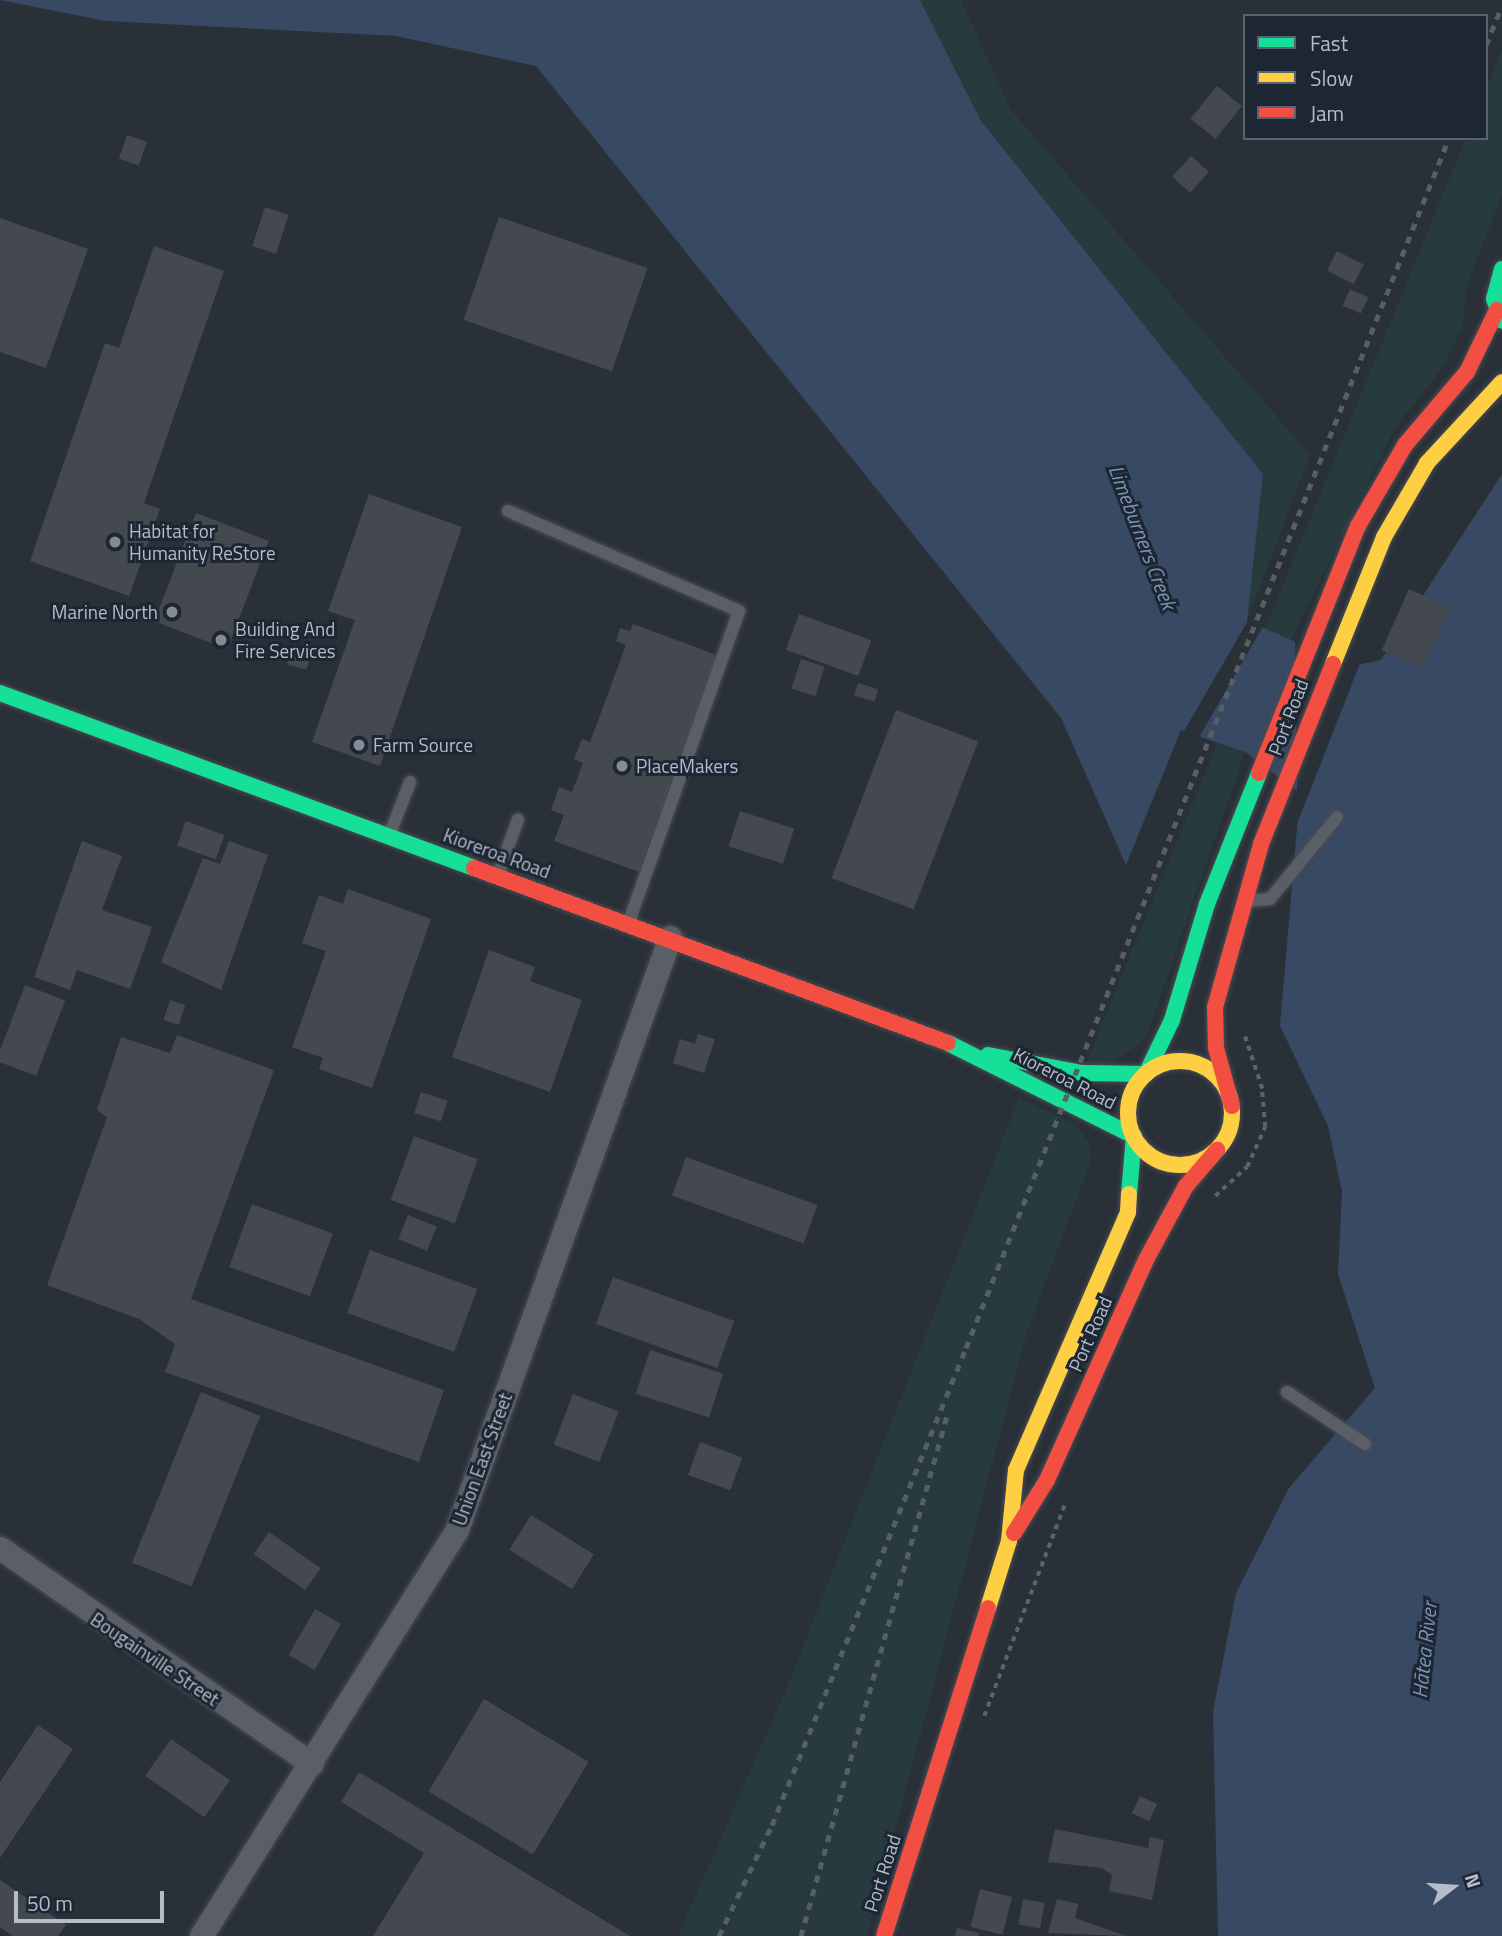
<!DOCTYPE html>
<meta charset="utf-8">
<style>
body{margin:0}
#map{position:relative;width:1502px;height:1936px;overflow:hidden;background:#2a3038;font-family:"Titillium Web",sans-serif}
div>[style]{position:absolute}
.green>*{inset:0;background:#273a3e}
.water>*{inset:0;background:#384963}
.pier>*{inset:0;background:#2a3038;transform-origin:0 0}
.building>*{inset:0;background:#444950;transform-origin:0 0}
.path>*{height:3.5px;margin-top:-1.75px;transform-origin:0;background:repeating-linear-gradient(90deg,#5d636a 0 5px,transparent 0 10px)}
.roads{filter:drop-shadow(0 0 2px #484c53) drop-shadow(0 0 2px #484c53)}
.lane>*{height:12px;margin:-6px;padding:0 6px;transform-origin:6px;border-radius:6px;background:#5a5e66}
.street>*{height:23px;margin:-11.5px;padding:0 11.5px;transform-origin:11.5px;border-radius:11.5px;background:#5a5e66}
.fast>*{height:16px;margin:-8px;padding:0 8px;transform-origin:8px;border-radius:8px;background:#16e098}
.slow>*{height:16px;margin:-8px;padding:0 8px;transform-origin:8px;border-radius:8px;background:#ffcf43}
.slow>.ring{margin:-8px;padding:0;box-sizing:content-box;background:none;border:16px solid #ffcf43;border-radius:50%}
.jam>*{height:16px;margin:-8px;padding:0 8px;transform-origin:8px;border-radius:8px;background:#f24e42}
.rail>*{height:5px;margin-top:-2.5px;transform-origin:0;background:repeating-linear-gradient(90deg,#595d64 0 7px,transparent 0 14px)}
.dots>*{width:19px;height:19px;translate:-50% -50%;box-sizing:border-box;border:4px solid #1d2633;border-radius:50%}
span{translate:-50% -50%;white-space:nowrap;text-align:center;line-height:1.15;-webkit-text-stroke:6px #1d2633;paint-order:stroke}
.poi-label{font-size:19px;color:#b4bcc9}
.left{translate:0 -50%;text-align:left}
.right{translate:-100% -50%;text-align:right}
.street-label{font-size:19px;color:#b4bcc9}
.water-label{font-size:21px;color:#7c92b1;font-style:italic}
.legend{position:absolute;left:1243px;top:14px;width:245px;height:126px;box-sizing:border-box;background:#1d2633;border:2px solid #59626f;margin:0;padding:9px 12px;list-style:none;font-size:21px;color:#b4bcc9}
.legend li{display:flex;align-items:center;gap:14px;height:35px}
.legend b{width:35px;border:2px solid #59626f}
.north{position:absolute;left:1418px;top:1852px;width:70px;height:70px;-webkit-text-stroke:5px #1d2633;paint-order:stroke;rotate:73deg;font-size:19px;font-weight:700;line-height:28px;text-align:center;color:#b4bcc9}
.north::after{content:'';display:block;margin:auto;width:24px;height:32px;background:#b4bcc9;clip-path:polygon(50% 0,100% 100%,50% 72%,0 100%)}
.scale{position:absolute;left:14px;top:1891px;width:150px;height:32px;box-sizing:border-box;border:4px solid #b4bcc9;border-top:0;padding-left:9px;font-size:21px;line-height:24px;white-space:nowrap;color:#b4bcc9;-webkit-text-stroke:5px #1d2633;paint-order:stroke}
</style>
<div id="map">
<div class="green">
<i style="clip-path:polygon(920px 0,961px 0,1011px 110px,1310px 455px,1247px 621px,1263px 474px,981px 121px)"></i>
<i style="clip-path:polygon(1502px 51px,1502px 195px,1466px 287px,1463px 327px,1440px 371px,1396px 426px,1291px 640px,1265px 629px,1466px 138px,1486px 138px,1486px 89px)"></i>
<i style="clip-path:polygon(1219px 740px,1245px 752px,1146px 1038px,1113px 1063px,1084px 1068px)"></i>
<i style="clip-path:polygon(1019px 1098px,1073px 1123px,1088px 1141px,1091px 1160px,1027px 1332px,867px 1936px,678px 1936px,788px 1685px)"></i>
</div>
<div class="water">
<i style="clip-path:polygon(0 0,920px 0,981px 121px,1263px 474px,1247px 621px,1352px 666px,1381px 660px,1502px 474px,1502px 1936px,1218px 1936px,1213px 1712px,1236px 1593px,1289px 1488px,1375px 1388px,1338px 1274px,1342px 1192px,1328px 1126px,1280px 1026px,1300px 793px,1245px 752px,1181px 730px,1126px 865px,1061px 718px,536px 66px,396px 36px,106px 21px)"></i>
</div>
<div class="pier">
<i style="left:1250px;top:617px;width:16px;height:132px;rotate:30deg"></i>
<i style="clip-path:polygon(1295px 638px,1361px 661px,1293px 834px,1297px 795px)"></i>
</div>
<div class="building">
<i style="left:1217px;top:86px;width:32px;height:42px;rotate:39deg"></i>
<i style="left:127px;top:135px;width:21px;height:25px;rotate:19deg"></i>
<i style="left:1191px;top:156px;width:24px;height:28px;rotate:42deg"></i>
<i style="left:265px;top:207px;width:25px;height:41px;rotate:18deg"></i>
<i style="left:499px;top:217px;width:157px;height:109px;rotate:19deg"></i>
<i style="clip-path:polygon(0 218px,88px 249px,46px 368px,0 352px)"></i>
<i style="clip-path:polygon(154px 246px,224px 271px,144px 503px,160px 509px,129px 596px,30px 561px,105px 343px,119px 348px)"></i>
<i style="left:1337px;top:251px;width:30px;height:22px;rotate:27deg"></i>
<i style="left:1350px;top:289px;width:20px;height:18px;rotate:24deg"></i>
<i style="clip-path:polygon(369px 494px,462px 527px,380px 766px,312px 742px,355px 620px,328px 611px)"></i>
<i style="left:196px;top:513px;width:78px;height:116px;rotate:21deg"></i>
<i style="left:1409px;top:589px;width:45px;height:67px;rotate:24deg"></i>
<i style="left:799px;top:614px;width:77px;height:38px;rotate:20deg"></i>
<i style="clip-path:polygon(633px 624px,717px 655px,639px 872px,554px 841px,564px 815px,551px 810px,559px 787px,572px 792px,583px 763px,574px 759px,582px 739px,590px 742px,626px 645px,616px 641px,620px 628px,630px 631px)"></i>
<i style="left:292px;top:646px;width:20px;height:19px;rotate:15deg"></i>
<i style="left:801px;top:659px;width:25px;height:31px;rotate:18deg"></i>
<i style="left:858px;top:683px;width:21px;height:13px;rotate:17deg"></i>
<i style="left:896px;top:710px;width:88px;height:180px;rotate:21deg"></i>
<i style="left:740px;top:811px;width:57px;height:37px;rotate:18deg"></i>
<i style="left:186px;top:821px;width:41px;height:26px;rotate:20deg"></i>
<i style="clip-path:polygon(82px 841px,122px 856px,102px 910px,152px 927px,130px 989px,77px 970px,70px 990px,34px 977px)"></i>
<i style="clip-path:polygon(229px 841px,268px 855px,221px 990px,161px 962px,203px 858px,220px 864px)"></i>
<i style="clip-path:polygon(348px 889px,431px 919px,372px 1088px,319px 1069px,323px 1058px,292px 1047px,326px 951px,302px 943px,319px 895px,343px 904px)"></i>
<i style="clip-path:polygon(489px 950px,535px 967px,530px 981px,582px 1000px,550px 1092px,452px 1057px)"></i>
<i style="left:25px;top:985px;width:43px;height:81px;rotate:21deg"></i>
<i style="left:170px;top:1000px;width:16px;height:21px;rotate:18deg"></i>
<i style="clip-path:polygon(698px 1034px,715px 1039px,704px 1073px,673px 1063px,680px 1039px,695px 1044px)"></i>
<i style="clip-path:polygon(177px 1035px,274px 1070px,191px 1299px,444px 1390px,419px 1462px,165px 1372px,175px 1344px,139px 1319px,47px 1285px,107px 1117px,97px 1110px,121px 1037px,170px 1053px)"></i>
<i style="left:421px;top:1092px;width:28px;height:22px;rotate:18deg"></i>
<i style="left:414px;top:1136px;width:68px;height:68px;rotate:20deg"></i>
<i style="left:686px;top:1157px;width:140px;height:41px;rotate:20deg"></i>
<i style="left:252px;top:1204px;width:86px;height:67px;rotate:20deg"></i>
<i style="left:408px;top:1215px;width:31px;height:26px;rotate:22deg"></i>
<i style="left:370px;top:1250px;width:114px;height:67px;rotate:20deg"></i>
<i style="left:613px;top:1277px;width:129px;height:50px;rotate:20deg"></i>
<i style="left:650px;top:1350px;width:77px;height:46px;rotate:18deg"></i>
<i style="left:201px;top:1392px;width:64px;height:184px;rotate:22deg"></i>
<i style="left:573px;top:1394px;width:49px;height:54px;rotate:21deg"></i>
<i style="left:700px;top:1442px;width:45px;height:35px;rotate:20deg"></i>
<i style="left:531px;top:1515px;width:74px;height:41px;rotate:32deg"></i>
<i style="left:269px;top:1532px;width:63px;height:27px;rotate:35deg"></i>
<i style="left:315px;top:1609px;width:30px;height:53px;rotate:30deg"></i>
<i style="left:484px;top:1699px;width:122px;height:108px;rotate:31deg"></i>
<i style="clip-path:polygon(38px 1725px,73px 1749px,0 1858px,0 1782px)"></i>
<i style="left:171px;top:1739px;width:72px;height:45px;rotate:35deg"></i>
<i style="clip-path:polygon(359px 1772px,630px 1936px,373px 1936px,424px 1853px,341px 1802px)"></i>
<i style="left:1140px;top:1796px;width:19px;height:19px;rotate:25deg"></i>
<i style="clip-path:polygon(1055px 1829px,1148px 1848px,1150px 1837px,1164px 1840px,1152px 1900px,1109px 1891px,1112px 1875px,1102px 1868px,1048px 1862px)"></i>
<i style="clip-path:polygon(0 1880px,66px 1925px,58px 1936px,13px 1936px,0 1927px)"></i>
<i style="left:980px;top:1889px;width:33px;height:39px;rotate:14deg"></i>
<i style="left:1023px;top:1899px;width:22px;height:26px;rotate:10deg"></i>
<i style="clip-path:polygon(1057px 1899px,1078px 1904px,1075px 1918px,1126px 1936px,1048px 1933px)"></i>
<i style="clip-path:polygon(957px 1928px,979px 1933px,978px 1936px,955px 1936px)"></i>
</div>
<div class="path">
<i style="left:1215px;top:1196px;width:43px;rotate:-42.2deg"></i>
<i style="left:1247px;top:1167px;width:44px;rotate:-65.8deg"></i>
<i style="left:1265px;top:1127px;width:38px;rotate:-95deg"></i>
<i style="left:1262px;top:1089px;width:58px;rotate:-108.1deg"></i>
<i style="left:984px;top:1716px;width:227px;rotate:-69.1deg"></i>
</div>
<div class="roads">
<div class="lane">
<i style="left:508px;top:511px;width:252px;rotate:23.4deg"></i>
<i style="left:739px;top:611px;width:330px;rotate:109.5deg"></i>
<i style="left:389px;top:836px;width:58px;rotate:-68.7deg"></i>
<i style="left:498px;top:875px;width:59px;rotate:-70.3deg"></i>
<i style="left:1247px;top:901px;width:23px;rotate:-5deg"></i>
<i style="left:1270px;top:899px;width:106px;rotate:-50.7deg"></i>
<i style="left:1287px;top:1392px;width:94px;rotate:33.7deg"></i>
</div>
<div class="street">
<i style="left:0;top:1548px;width:379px;rotate:34.7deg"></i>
<i style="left:201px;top:1936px;width:481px;rotate:-57.8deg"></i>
<i style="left:457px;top:1529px;width:629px;rotate:-70.21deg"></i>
</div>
<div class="fast">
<i style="left:1502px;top:269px;width:31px;rotate:105deg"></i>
<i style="left:1494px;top:299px;width:23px;rotate:70deg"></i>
<i style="left:0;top:693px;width:505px;rotate:20.26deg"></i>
<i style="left:948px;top:1043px;width:208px;rotate:26.6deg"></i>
<i style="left:1134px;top:1136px;width:58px;rotate:94.9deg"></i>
<i style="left:988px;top:1055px;width:96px;rotate:10.8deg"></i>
<i style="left:1082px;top:1073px;width:64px;rotate:0.9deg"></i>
<i style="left:1146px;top:1074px;width:60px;rotate:-64.3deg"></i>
<i style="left:1172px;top:1020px;width:121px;rotate:-73.2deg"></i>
<i style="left:1207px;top:904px;width:141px;rotate:-68.3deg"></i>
</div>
<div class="slow">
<i style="left:1333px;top:664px;width:137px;rotate:-68.1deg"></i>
<i style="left:1384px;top:537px;width:86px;rotate:-59.8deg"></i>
<i style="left:1427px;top:463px;width:110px;rotate:-47.2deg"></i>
<i class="ring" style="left:1128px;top:1061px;width:88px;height:88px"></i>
<i style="left:988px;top:1608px;width:70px;rotate:-72.6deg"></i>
<i style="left:1009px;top:1541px;width:71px;rotate:-84.4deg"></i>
<i style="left:1016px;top:1470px;width:281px;rotate:-66.5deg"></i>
<i style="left:1128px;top:1212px;width:18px;rotate:-87deg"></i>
</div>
<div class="jam">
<i style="left:1259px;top:773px;width:266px;rotate:-68.2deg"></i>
<i style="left:1358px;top:526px;width:94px;rotate:-59.9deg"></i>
<i style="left:1405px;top:445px;width:96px;rotate:-49.7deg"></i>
<i style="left:1467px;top:372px;width:69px;rotate:-64.2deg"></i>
<i style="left:474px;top:868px;width:505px;rotate:20.26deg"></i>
<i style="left:1232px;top:1106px;width:60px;rotate:-105.4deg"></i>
<i style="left:1216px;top:1048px;width:41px;rotate:-91.4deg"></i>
<i style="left:1215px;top:1007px;width:169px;rotate:-74.2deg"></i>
<i style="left:1261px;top:844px;width:194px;rotate:-68.2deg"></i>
<i style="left:1014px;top:1533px;width:62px;rotate:-58.1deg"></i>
<i style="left:1047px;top:1480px;width:243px;rotate:-65.8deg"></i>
<i style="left:1147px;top:1258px;width:82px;rotate:-61.6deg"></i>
<i style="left:1186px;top:1186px;width:48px;rotate:-49.3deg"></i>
<i style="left:884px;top:1936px;width:344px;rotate:-72.4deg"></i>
</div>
</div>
<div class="rail">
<i style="left:1486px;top:45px;width:42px;rotate:-67.7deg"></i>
<i style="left:719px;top:1936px;width:123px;rotate:-64.5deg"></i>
<i style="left:772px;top:1825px;width:515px;rotate:-67.87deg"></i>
<i style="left:966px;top:1348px;width:1303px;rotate:-68.24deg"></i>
<i style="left:801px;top:1936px;width:544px;rotate:-74.33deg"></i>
</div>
<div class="dots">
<i style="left:115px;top:542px;background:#848b96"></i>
<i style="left:172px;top:612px;background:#848b96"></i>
<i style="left:221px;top:640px;background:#848b96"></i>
<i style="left:359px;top:745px;background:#848b96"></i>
<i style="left:622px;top:766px;background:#848b96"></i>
</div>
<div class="poi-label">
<span class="left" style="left:129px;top:542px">Habitat for<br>Humanity ReStore</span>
<span class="right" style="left:158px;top:612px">Marine North</span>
<span class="left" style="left:235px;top:640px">Building And<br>Fire Services</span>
<span class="left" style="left:373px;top:745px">Farm Source</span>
<span class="left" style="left:636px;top:766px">PlaceMakers</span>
</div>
<div class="street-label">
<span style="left:1288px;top:717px;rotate:-69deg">Port Road</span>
<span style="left:497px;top:853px;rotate:20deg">Kioreroa Road</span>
<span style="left:1065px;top:1078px;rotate:27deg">Kioreroa Road</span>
<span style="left:1090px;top:1334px;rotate:-66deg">Port Road</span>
<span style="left:482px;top:1459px;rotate:-70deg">Union East Street</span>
<span style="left:155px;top:1659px;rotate:34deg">Bougainville Street</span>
<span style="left:882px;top:1873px;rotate:-72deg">Port Road</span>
</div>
<div class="water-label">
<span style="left:1143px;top:537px;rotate:69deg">Limeburners Creek</span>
<span style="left:1424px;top:1650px;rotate:-84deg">Hātea River</span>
</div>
<ul class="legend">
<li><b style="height:9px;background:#16e098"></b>Fast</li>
<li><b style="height:9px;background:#ffcf43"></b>Slow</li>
<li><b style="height:9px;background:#f24e42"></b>Jam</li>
</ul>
<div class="north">N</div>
<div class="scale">50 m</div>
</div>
